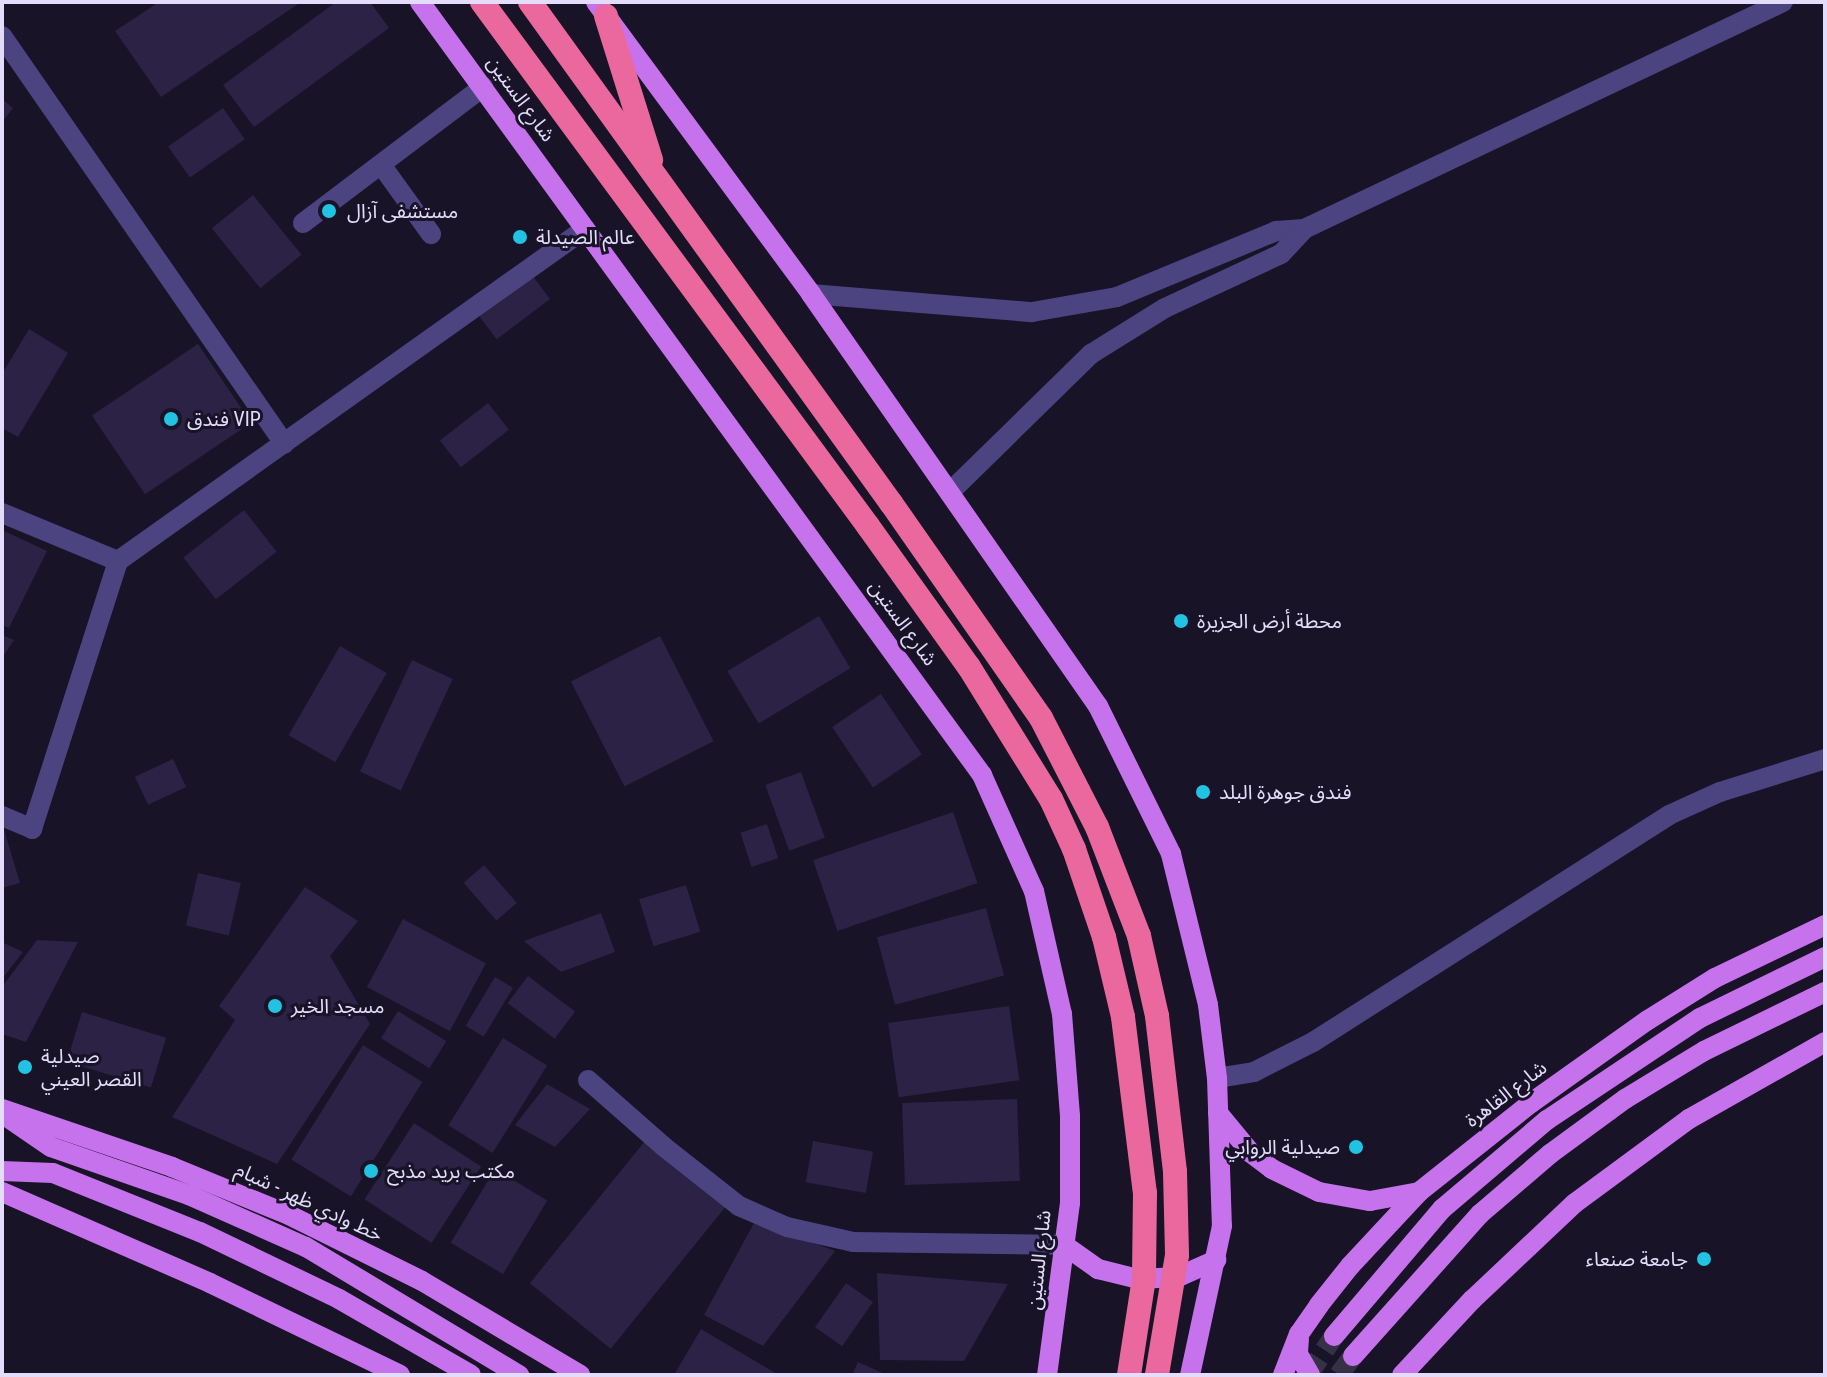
<!DOCTYPE html>
<meta charset="utf-8">
<style>
body{margin:0}
#map{position:relative;width:1827px;height:1377px;overflow:hidden;background:#181327;font-family:"Roboto Condensed","Noto Sans Arabic",sans-serif}
div>[style]{position:absolute}
.building>*{inset:0;background:#2b2245;transform-origin:0 0}
.major-tunnel>*{height:20px;margin-top:-10px;transform-origin:0;background:repeating-linear-gradient(90deg,#363147 0 20px,transparent 0 30px)}
.minor>*{height:20px;margin:-10px;padding:0 10px;transform-origin:10px;border-radius:10px;background:#4b4480}
.major>*{height:20px;margin:-10px;padding:0 10px;transform-origin:10px;border-radius:10px;background:#c772ed}
.highway>*{height:24px;margin:-12px;padding:0 12px;transform-origin:12px;border-radius:12px;background:#eb689e}
.highway-bridge>*{height:24px;margin:-12px;padding:0 12px;transform-origin:12px;border-radius:12px;background:#eb689e}
.dots>*{width:22px;height:22px;translate:-50% -50%;box-sizing:border-box;border:4px solid #181327;border-radius:50%}
span{translate:-50% -50%;white-space:nowrap;text-align:center;line-height:1.15;-webkit-text-stroke:6px #181327;paint-order:stroke}
.street-label{font-size:20px;color:#e3ddfb}
.poi-label{font-size:20px;color:#e3ddfb}
.left{translate:0 -50%;text-align:left}
.right{translate:-100% -50%;text-align:right}
.frame{position:absolute;inset:0;border:4px solid #e3ddfb;pointer-events:none}
</style>
<div id="map">
<div class="building">
<i style="clip-path:polygon(159px 2px,301px 2px,161px 97px,115px 31px)"></i>
<i style="clip-path:polygon(336px 2px,370px 2px,389px 28px,254px 127px,223px 85px)"></i>
<i style="clip-path:polygon(2px 99px,13px 108px,2px 122px)"></i>
<i style="left:223px;top:108px;width:38px;height:67px;rotate:55deg"></i>
<i style="left:253px;top:195px;width:77px;height:53px;rotate:51deg"></i>
<i style="left:529px;top:271px;width:35px;height:67px;rotate:53deg"></i>
<i style="clip-path:polygon(29px 329px,68px 353px,18px 437px,2px 428px,2px 374px)"></i>
<i style="left:198px;top:344px;width:95px;height:128px;rotate:56deg"></i>
<i style="left:488px;top:403px;width:34px;height:61px;rotate:52deg"></i>
<i style="left:244px;top:510px;width:53px;height:77px;rotate:52deg"></i>
<i style="clip-path:polygon(2px 530px,47px 551px,9px 628px,2px 625px)"></i>
<i style="left:819px;top:616px;width:61px;height:107px;rotate:59deg"></i>
<i style="clip-path:polygon(2px 635px,14px 640px,2px 658px)"></i>
<i style="left:660px;top:636px;width:118px;height:100px;rotate:63deg"></i>
<i style="left:340px;top:646px;width:54px;height:103px;rotate:30deg"></i>
<i style="left:412px;top:660px;width:45px;height:123px;rotate:25deg"></i>
<i style="left:881px;top:694px;width:73px;height:59px;rotate:56deg"></i>
<i style="left:173px;top:759px;width:31px;height:42px;rotate:65deg"></i>
<i style="left:801px;top:772px;width:70px;height:38px;rotate:70deg"></i>
<i style="left:953px;top:812px;width:75px;height:148px;rotate:71deg"></i>
<i style="clip-path:polygon(2px 823px,20px 883px,2px 888px)"></i>
<i style="left:767px;top:824px;width:36px;height:28px;rotate:72deg"></i>
<i style="left:484px;top:865px;width:50px;height:27px;rotate:49deg"></i>
<i style="left:198px;top:873px;width:44px;height:54px;rotate:13deg"></i>
<i style="left:686px;top:885px;width:49px;height:49px;rotate:73deg"></i>
<i style="clip-path:polygon(305px 887px,358px 921px,330px 956px,370px 1024px,277px 1164px,172px 1117px,235px 1020px,219px 1006px)"></i>
<i style="left:986px;top:908px;width:70px;height:113px;rotate:75deg"></i>
<i style="clip-path:polygon(601px 913px,615px 952px,561px 972px,524px 941px)"></i>
<i style="left:403px;top:919px;width:94px;height:77px;rotate:28deg"></i>
<i style="clip-path:polygon(37px 940px,78px 942px,26px 1042px,2px 1034px,2px 987px)"></i>
<i style="clip-path:polygon(2px 942px,23px 952px,2px 979px)"></i>
<i style="left:528px;top:976px;width:59px;height:34px;rotate:37deg"></i>
<i style="left:495px;top:977px;width:21px;height:57px;rotate:31deg"></i>
<i style="left:1009px;top:1006px;width:75px;height:122px;rotate:82deg"></i>
<i style="left:398px;top:1011px;width:57px;height:32px;rotate:32deg"></i>
<i style="left:82px;top:1012px;width:88px;height:52px;rotate:17deg"></i>
<i style="left:503px;top:1038px;width:52px;height:103px;rotate:32deg"></i>
<i style="left:363px;top:1045px;width:70px;height:135px;rotate:32deg"></i>
<i style="clip-path:polygon(547px 1084px,590px 1109px,555px 1147px,515px 1125px)"></i>
<i style="left:1017px;top:1099px;width:82px;height:115px;rotate:88deg"></i>
<i style="left:414px;top:1123px;width:80px;height:91px;rotate:33deg"></i>
<i style="left:645px;top:1141px;width:104px;height:183px;rotate:39deg"></i>
<i style="left:813px;top:1141px;width:61px;height:42px;rotate:10deg"></i>
<i style="left:495px;top:1169px;width:61px;height:86px;rotate:31deg"></i>
<i style="clip-path:polygon(755px 1221px,835px 1251px,763px 1346px,704px 1315px)"></i>
<i style="clip-path:polygon(877px 1273px,1008px 1284px,964px 1361px,880px 1360px)"></i>
<i style="left:846px;top:1283px;width:33px;height:54px;rotate:35deg"></i>
<i style="clip-path:polygon(701px 1329px,779px 1375px,674px 1375px)"></i>
<i style="clip-path:polygon(858px 1362px,887px 1375px,852px 1375px)"></i>
</div>
<div class="major-tunnel">
<i style="left:1308px;top:1375px;width:47px;rotate:-56.3deg"></i>
<i style="left:1339px;top:1375px;width:24px;rotate:-54deg"></i>
</div>
<div class="minor">
<i style="left:2px;top:36px;width:496px;rotate:55.3deg"></i>
<i style="left:382px;top:166px;width:84px;rotate:54.2deg"></i>
<i style="left:303px;top:223px;width:226px;rotate:-37.1deg"></i>
<i style="left:811px;top:294px;width:222px;rotate:4.7deg"></i>
<i style="left:1032px;top:312px;width:86px;rotate:-10deg"></i>
<i style="left:1117px;top:297px;width:172px;rotate:-22.5deg"></i>
<i style="left:1276px;top:231px;width:28px;rotate:-4deg"></i>
<i style="left:1304px;top:229px;width:530px;rotate:-25.36deg"></i>
<i style="left:951px;top:491px;width:196px;rotate:-44.4deg"></i>
<i style="left:1091px;top:354px;width:87px;rotate:-31.9deg"></i>
<i style="left:1165px;top:308px;width:128px;rotate:-25deg"></i>
<i style="left:1281px;top:254px;width:34px;rotate:-47deg"></i>
<i style="left:2px;top:513px;width:126px;rotate:22.5deg"></i>
<i style="left:118px;top:561px;width:573px;rotate:-35.41deg"></i>
<i style="left:2px;top:816px;width:33px;rotate:23deg"></i>
<i style="left:32px;top:829px;width:281px;rotate:-72.2deg"></i>
<i style="left:1217px;top:1078px;width:37px;rotate:-9deg"></i>
<i style="left:1254px;top:1072px;width:66px;rotate:-27deg"></i>
<i style="left:1313px;top:1042px;width:422px;rotate:-32.5deg"></i>
<i style="left:1669px;top:815px;width:56px;rotate:-24.3deg"></i>
<i style="left:1720px;top:792px;width:110px;rotate:-17.4deg"></i>
<i style="left:588px;top:1080px;width:100px;rotate:41.3deg"></i>
<i style="left:663px;top:1146px;width:97px;rotate:38.3deg"></i>
<i style="left:739px;top:1206px;width:52px;rotate:23.6deg"></i>
<i style="left:787px;top:1227px;width:68px;rotate:12.8deg"></i>
<i style="left:853px;top:1242px;width:211px;rotate:0.8deg"></i>
</div>
<div class="major">
<i style="left:420px;top:2px;width:956px;rotate:53.98deg"></i>
<i style="left:982px;top:775px;width:127px;rotate:65.9deg"></i>
<i style="left:1034px;top:891px;width:126px;rotate:77.2deg"></i>
<i style="left:1062px;top:1014px;width:102px;rotate:85.5deg"></i>
<i style="left:1070px;top:1116px;width:87px;rotate:90deg"></i>
<i style="left:1070px;top:1203px;width:174px;rotate:97.6deg"></i>
<i style="left:596px;top:2px;width:363px;rotate:53.6deg"></i>
<i style="left:811px;top:294px;width:502px;rotate:55.14deg"></i>
<i style="left:1098px;top:706px;width:165px;rotate:63.7deg"></i>
<i style="left:1171px;top:854px;width:155px;rotate:76.2deg"></i>
<i style="left:1208px;top:1005px;width:74px;rotate:83deg"></i>
<i style="left:1217px;top:1078px;width:148px;rotate:88.1deg"></i>
<i style="left:1222px;top:1226px;width:152px;rotate:102.1deg"></i>
<i style="left:2px;top:1109px;width:180px;rotate:18.8deg"></i>
<i style="left:172px;top:1167px;width:126px;rotate:22.3deg"></i>
<i style="left:289px;top:1215px;width:148px;rotate:26.4deg"></i>
<i style="left:422px;top:1281px;width:184px;rotate:30.7deg"></i>
<i style="left:1218px;top:1113px;width:52px;rotate:50.5deg"></i>
<i style="left:1251px;top:1153px;width:26px;rotate:37deg"></i>
<i style="left:1272px;top:1169px;width:52px;rotate:26.1deg"></i>
<i style="left:1319px;top:1192px;width:52px;rotate:10deg"></i>
<i style="left:1370px;top:1201px;width:50px;rotate:-10.4deg"></i>
<i style="left:7px;top:1117px;width:53px;rotate:34.3deg"></i>
<i style="left:51px;top:1147px;width:146px;rotate:19.2deg"></i>
<i style="left:189px;top:1195px;width:128px;rotate:24deg"></i>
<i style="left:306px;top:1247px;width:249px;rotate:31deg"></i>
<i style="left:2px;top:1171px;width:51px;rotate:2.2deg"></i>
<i style="left:53px;top:1173px;width:158px;rotate:21.9deg"></i>
<i style="left:200px;top:1232px;width:154px;rotate:25.7deg"></i>
<i style="left:339px;top:1299px;width:152px;rotate:29.9deg"></i>
<i style="left:2px;top:1192px;width:227px;rotate:23.6deg"></i>
<i style="left:210px;top:1283px;width:211px;rotate:25.8deg"></i>
<i style="left:1064px;top:1245px;width:42px;rotate:35.2deg"></i>
<i style="left:1098px;top:1269px;width:41px;rotate:14deg"></i>
<i style="left:1138px;top:1279px;width:40px;rotate:-2.9deg"></i>
<i style="left:1178px;top:1277px;width:42px;rotate:-24.1deg"></i>
<i style="left:1334px;top:1336px;width:167px;rotate:-49.6deg"></i>
<i style="left:1442px;top:1209px;width:138px;rotate:-40.3deg"></i>
<i style="left:1547px;top:1120px;width:184px;rotate:-33.7deg"></i>
<i style="left:1700px;top:1018px;width:139px;rotate:-26deg"></i>
<i style="left:1299px;top:1338px;width:16px;rotate:94deg"></i>
<i style="left:1298px;top:1354px;width:24px;rotate:60deg"></i>
<i style="left:1353px;top:1356px;width:191px;rotate:-48.2deg"></i>
<i style="left:1480px;top:1214px;width:92px;rotate:-40.6deg"></i>
<i style="left:1550px;top:1154px;width:93px;rotate:-36.3deg"></i>
<i style="left:1625px;top:1099px;width:92px;rotate:-31.3deg"></i>
<i style="left:1704px;top:1051px;width:135px;rotate:-26deg"></i>
<i style="left:1283px;top:1375px;width:44px;rotate:-68.7deg"></i>
<i style="left:1299px;top:1334px;width:35px;rotate:-55deg"></i>
<i style="left:1319px;top:1305px;width:50px;rotate:-51.5deg"></i>
<i style="left:1350px;top:1266px;width:101px;rotate:-47deg"></i>
<i style="left:1419px;top:1192px;width:143px;rotate:-38.5deg"></i>
<i style="left:1531px;top:1103px;width:143px;rotate:-35.4deg"></i>
<i style="left:1648px;top:1020px;width:79px;rotate:-32.1deg"></i>
<i style="left:1715px;top:978px;width:122px;rotate:-25.7deg"></i>
<i style="left:1402px;top:1375px;width:103px;rotate:-47deg"></i>
<i style="left:1472px;top:1300px;width:141px;rotate:-43.3deg"></i>
<i style="left:1575px;top:1203px;width:142px;rotate:-36.4deg"></i>
<i style="left:1689px;top:1119px;width:156px;rotate:-29.5deg"></i>
</div>
<div class="highway">
<i style="left:482px;top:2px;width:651px;rotate:53.62deg"></i>
<i style="left:530px;top:2px;width:618px;rotate:54.23deg"></i>
<i style="left:606px;top:16px;width:151px;rotate:72.6deg"></i>
</div>
<div class="highway-bridge">
<i style="left:891px;top:503px;width:262px;rotate:55.1deg"></i>
<i style="left:1041px;top:718px;width:123px;rotate:62.8deg"></i>
<i style="left:1097px;top:827px;width:117px;rotate:68.9deg"></i>
<i style="left:1139px;top:936px;width:82px;rotate:77.3deg"></i>
<i style="left:1157px;top:1016px;width:157px;rotate:83.4deg"></i>
<i style="left:1175px;top:1172px;width:83px;rotate:88.6deg"></i>
<i style="left:1177px;top:1255px;width:122px;rotate:99.5deg"></i>
<i style="left:868px;top:526px;width:173px;rotate:54.4deg"></i>
<i style="left:969px;top:667px;width:155px;rotate:58.2deg"></i>
<i style="left:1051px;top:799px;width:55px;rotate:65.3deg"></i>
<i style="left:1074px;top:849px;width:93px;rotate:71.2deg"></i>
<i style="left:1104px;top:937px;width:82px;rotate:76.6deg"></i>
<i style="left:1123px;top:1017px;width:177px;rotate:82.9deg"></i>
<i style="left:1145px;top:1193px;width:85px;rotate:90.7deg"></i>
<i style="left:1144px;top:1278px;width:98px;rotate:98.8deg"></i>
</div>
<div class="dots">
<i style="left:329px;top:211px;background:#22c2e2"></i>
<i style="left:520px;top:237px;background:#22c2e2"></i>
<i style="left:171px;top:419px;background:#22c2e2"></i>
<i style="left:1181px;top:621px;background:#22c2e2"></i>
<i style="left:1203px;top:792px;background:#22c2e2"></i>
<i style="left:275px;top:1006px;background:#22c2e2"></i>
<i style="left:25px;top:1067px;background:#22c2e2"></i>
<i style="left:1356px;top:1147px;background:#22c2e2"></i>
<i style="left:371px;top:1171px;background:#22c2e2"></i>
<i style="left:1704px;top:1259px;background:#22c2e2"></i>
</div>
<div class="street-label">
<span style="left:521px;top:99px;rotate:54deg">شارع الستين</span>
<span style="left:903px;top:623px;rotate:54deg">شارع الستين</span>
<span style="left:1506px;top:1094px;rotate:-37deg">شارع القاهرة</span>
<span style="left:309px;top:1202px;rotate:25deg">خط وادي ظهر - شبام</span>
<span style="left:1039px;top:1260px;rotate:-84deg">شارع الستين</span>
</div>
<div class="poi-label">
<span class="left" style="left:347px;top:211px">مستشفى آزال</span>
<span class="left" style="left:536px;top:237px">عالم الصيدلة</span>
<span class="left" style="left:187px;top:419px">فندق VIP</span>
<span class="left" style="left:1197px;top:621px">محطة أرض الجزيرة</span>
<span class="left" style="left:1219px;top:792px">فندق جوهرة البلد</span>
<span class="left" style="left:291px;top:1006px">مسجد الخير</span>
<span class="left" style="left:41px;top:1068px">صيدلية<br>القصر العيني</span>
<span class="right" style="left:1340px;top:1147px">صيدلية الروابي</span>
<span class="left" style="left:387px;top:1171px">مكتب بريد مذبح</span>
<span class="right" style="left:1688px;top:1259px">جامعة صنعاء</span>
</div>
<div class="frame"></div>
</div>
